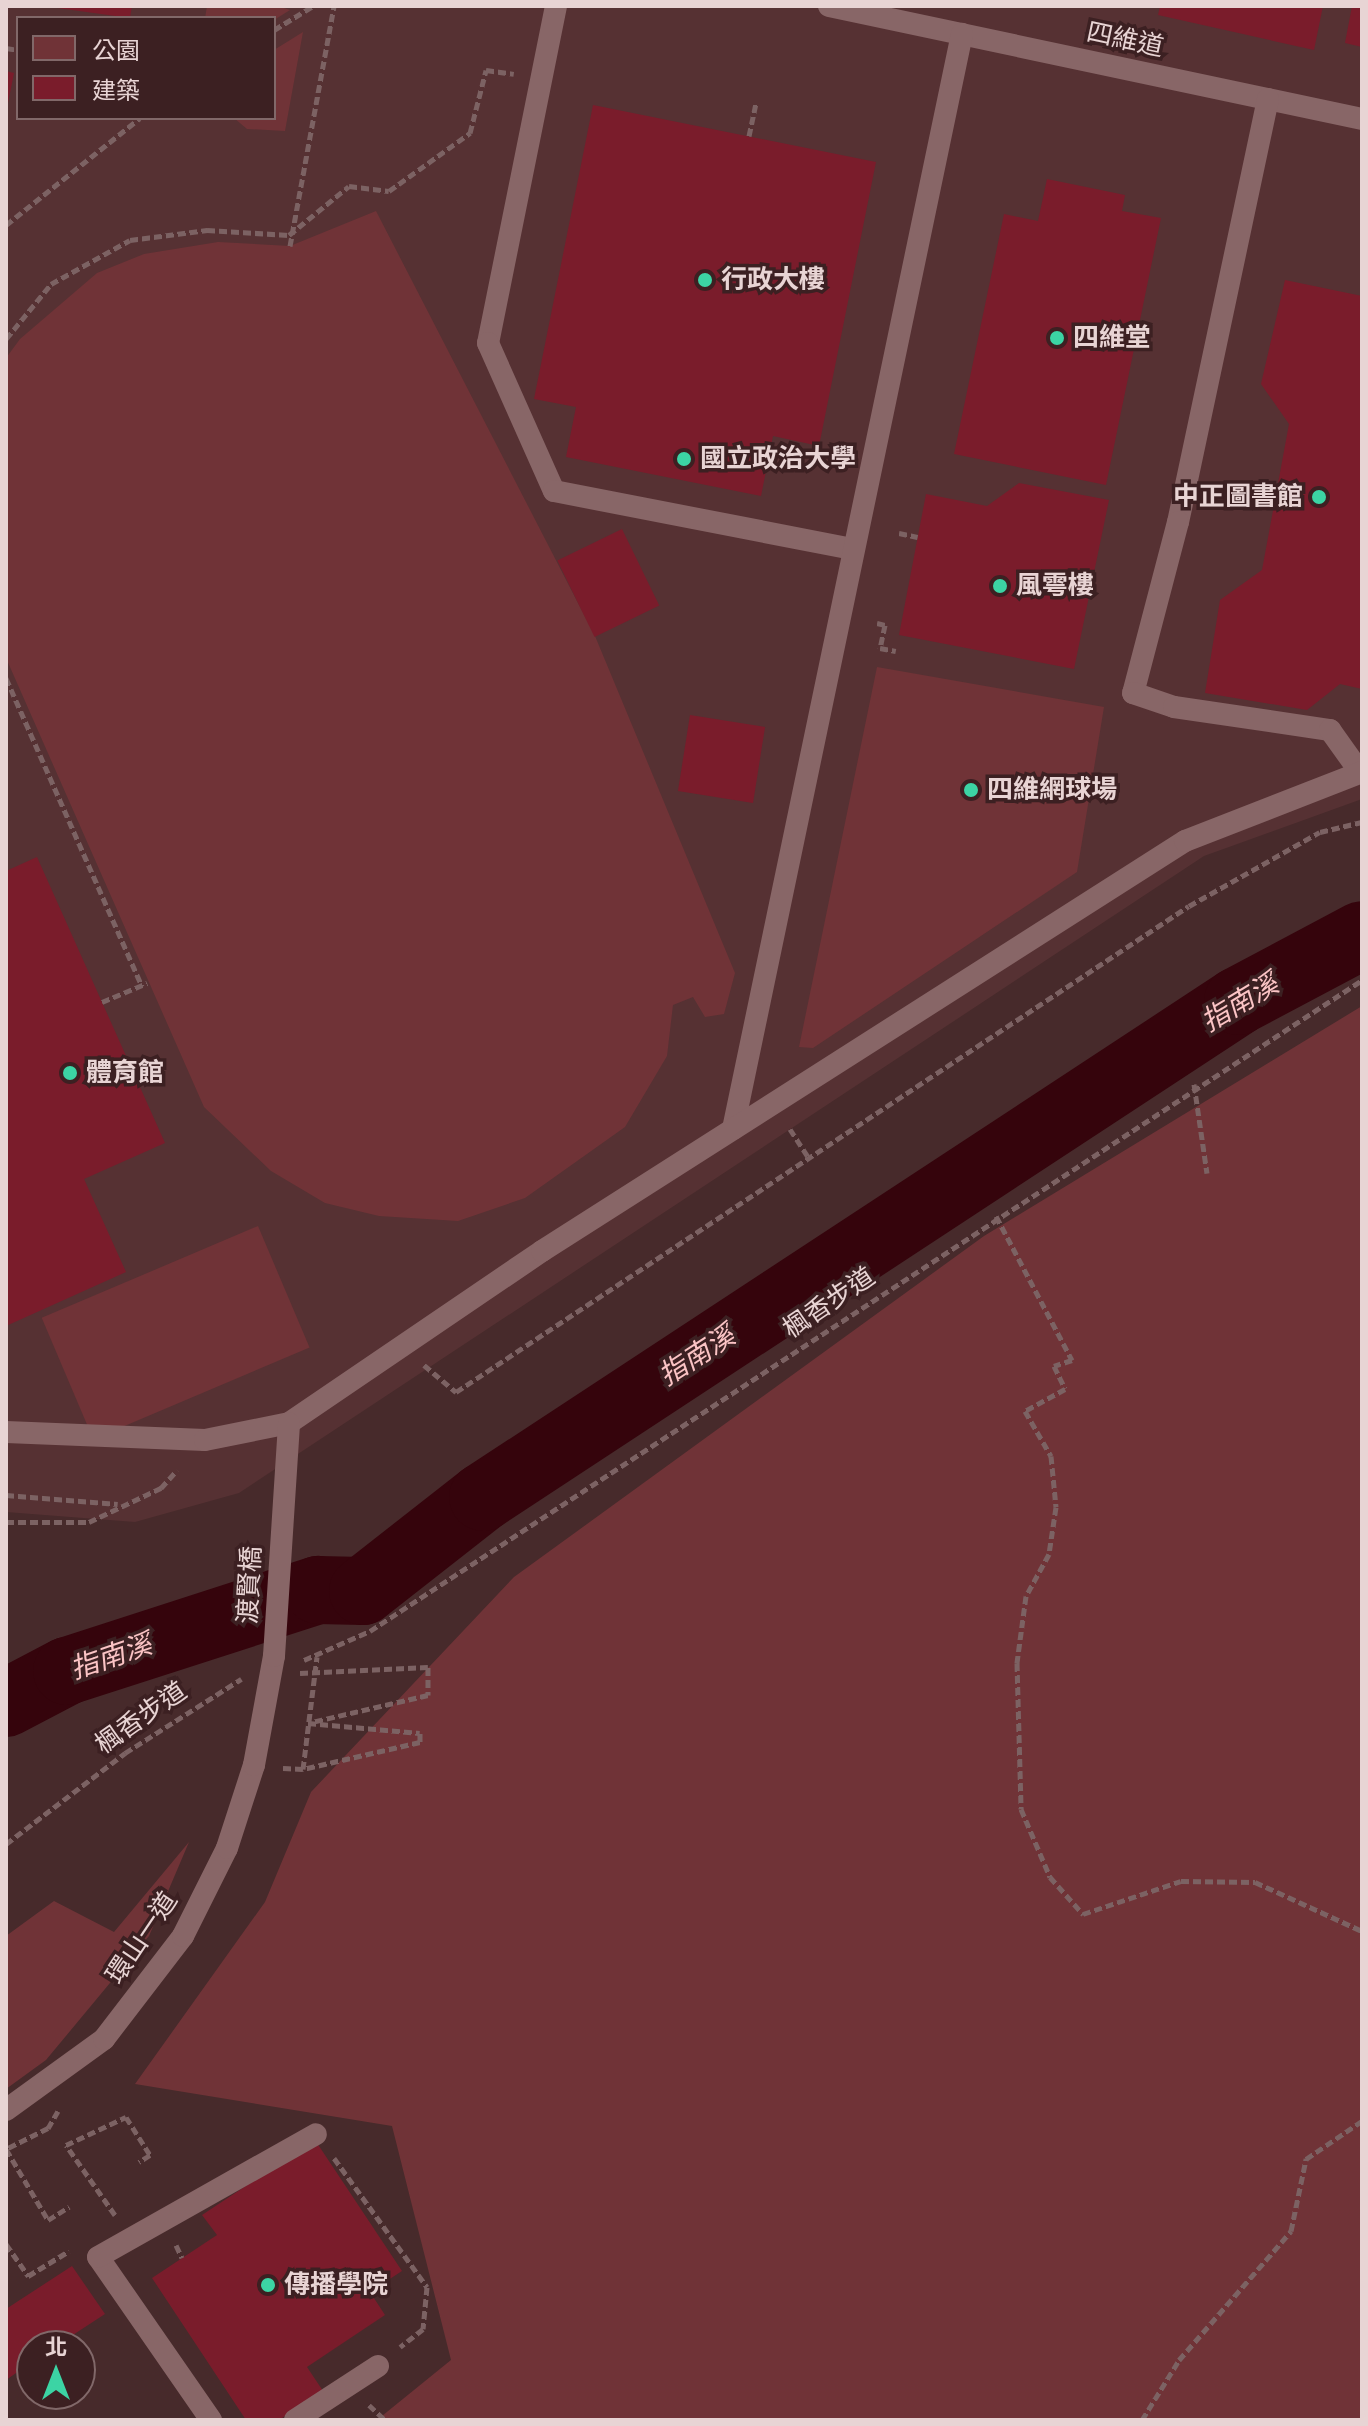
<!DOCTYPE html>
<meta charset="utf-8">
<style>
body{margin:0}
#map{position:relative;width:1368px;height:2426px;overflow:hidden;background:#472a2b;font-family:Bitter,"Noto Sans TC",serif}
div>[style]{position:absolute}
.built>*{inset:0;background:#563133}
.green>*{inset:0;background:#703337;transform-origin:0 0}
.river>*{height:68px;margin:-34px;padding:0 34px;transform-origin:34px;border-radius:34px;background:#35040c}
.building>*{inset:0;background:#7a1c2b;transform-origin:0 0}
.path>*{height:5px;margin-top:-2.5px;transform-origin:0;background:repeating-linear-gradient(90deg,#7c6263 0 8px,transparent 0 12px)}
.service>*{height:22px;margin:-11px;padding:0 11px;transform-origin:11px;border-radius:11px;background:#886667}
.dots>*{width:22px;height:22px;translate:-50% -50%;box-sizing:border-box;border:4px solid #3c2022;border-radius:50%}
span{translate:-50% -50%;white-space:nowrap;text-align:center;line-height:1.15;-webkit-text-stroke:7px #3c2022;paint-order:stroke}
.street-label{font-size:26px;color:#e8d4d4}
.poi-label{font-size:26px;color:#e8d4d4;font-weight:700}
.left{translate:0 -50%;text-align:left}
.right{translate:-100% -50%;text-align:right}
.water-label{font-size:28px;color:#fbc4c5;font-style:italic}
.frame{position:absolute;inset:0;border:8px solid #e8d4d4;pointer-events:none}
.legend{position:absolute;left:16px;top:16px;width:260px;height:104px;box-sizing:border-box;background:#3c2022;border:2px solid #816869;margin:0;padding:10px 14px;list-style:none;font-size:24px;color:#e8d4d4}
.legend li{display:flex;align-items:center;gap:16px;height:40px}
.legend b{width:40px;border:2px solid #816869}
.north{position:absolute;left:16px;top:2330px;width:80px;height:80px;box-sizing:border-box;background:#3c2022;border:2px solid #816869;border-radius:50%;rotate:0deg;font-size:22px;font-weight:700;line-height:32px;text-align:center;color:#e8d4d4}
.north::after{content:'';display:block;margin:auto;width:28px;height:36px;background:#3cd4a4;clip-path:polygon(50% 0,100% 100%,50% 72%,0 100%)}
</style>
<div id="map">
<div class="built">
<i style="clip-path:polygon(evenodd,6px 6px,1362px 6px,1362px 799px,1204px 856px,239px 1493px,135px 1522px,6px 1512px,6px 6px,18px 18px,274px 18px,274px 118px,18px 118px,18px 18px)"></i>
</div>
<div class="green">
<i style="clip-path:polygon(207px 6px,278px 6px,290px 10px,274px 20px,205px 18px)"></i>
<i style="clip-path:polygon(303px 32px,285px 131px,247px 129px,234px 118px,274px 118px,274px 50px)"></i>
<i style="clip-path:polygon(376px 211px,595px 636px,735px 973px,724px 1014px,705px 1017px,693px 997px,673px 1005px,667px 1056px,625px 1127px,525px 1198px,458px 1221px,379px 1216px,325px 1203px,271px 1171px,204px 1107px,6px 658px,6px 358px,20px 339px,97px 273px,144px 254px,218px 242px,290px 246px)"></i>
<i style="clip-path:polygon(877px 667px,1104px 707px,1077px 872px,813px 1048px,799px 1047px)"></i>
<i style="clip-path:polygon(1362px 1006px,1362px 2420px,377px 2420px,451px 2360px,392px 2126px,135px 2084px,265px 1902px,311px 1792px,514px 1577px,984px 1236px)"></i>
<i style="left:258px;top:1226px;width:132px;height:235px;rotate:67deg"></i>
<i style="clip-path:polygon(189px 1842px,149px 1936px,46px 2060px,6px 2089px,6px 1936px,54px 1901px,114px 1932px)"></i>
</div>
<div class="river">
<i style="left:6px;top:1703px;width:69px;rotate:-27.7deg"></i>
<i style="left:67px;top:1671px;width:264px;rotate:-17.9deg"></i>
<i style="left:318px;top:1590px;width:45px;rotate:1.3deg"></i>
<i style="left:363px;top:1591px;width:152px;rotate:-38.1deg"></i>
<i style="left:483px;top:1497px;width:903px;rotate:-33.3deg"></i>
<i style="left:1238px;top:1001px;width:140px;rotate:-28deg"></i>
</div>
<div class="building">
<i style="clip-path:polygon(43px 6px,132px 6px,130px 18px)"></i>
<i style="clip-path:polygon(1160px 6px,1323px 6px,1314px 50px,1158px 15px)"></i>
<i style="clip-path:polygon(1352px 6px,1362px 6px,1362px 47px,1345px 43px)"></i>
<i style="clip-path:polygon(6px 71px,14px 73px,7px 108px,6px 108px)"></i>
<i style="clip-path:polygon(593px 105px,876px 162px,819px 446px,773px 436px,761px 496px,566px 457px,576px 407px,534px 399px)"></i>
<i style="clip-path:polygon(1047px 179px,1125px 195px,1122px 211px,1161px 218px,1106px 485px,954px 454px,1004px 214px,1038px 221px)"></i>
<i style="clip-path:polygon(1285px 280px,1362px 296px,1362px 689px,1340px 684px,1307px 710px,1205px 693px,1220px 600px,1262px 570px,1289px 424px,1261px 384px)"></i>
<i style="clip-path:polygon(1019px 483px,1109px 500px,1074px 669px,899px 635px,926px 494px,987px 506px)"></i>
<i style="left:622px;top:529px;width:85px;height:72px;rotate:64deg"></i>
<i style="left:690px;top:715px;width:76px;height:77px;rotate:9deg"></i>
<i style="clip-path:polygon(37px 857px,165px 1143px,84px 1179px,126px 1272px,6px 1326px,6px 871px)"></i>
<i style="clip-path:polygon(315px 2140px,402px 2271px,370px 2292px,385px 2315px,307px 2367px,323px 2391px,279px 2420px,246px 2420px,152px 2278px,217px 2235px,202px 2215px)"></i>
<i style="clip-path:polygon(72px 2266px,105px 2314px,56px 2346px,32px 2346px,32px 2362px,6px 2380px,6px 2309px)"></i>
</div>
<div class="path">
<i style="left:274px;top:30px;width:46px;rotate:-31.6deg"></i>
<i style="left:6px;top:48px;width:12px;rotate:9deg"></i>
<i style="left:749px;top:136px;width:35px;rotate:-78deg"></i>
<i style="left:6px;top:225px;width:171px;rotate:-38.6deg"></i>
<i style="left:290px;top:246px;width:244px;rotate:-79.6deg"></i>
<i style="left:6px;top:339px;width:71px;rotate:-50.7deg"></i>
<i style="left:51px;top:284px;width:90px;rotate:-29.1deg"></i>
<i style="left:130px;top:240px;width:78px;rotate:-7.4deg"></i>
<i style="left:207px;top:230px;width:82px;rotate:3.5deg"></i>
<i style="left:289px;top:235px;width:77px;rotate:-39.2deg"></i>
<i style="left:349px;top:186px;width:40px;rotate:7.1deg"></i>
<i style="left:389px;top:191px;width:100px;rotate:-35.6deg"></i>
<i style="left:470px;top:133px;width:65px;rotate:-75.7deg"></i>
<i style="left:486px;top:70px;width:28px;rotate:8deg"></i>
<i style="left:899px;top:533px;width:19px;rotate:12deg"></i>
<i style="left:877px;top:623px;width:8px;rotate:14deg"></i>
<i style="left:885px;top:625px;width:24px;rotate:102deg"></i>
<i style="left:880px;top:648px;width:16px;rotate:11deg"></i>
<i style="left:6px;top:678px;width:337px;rotate:66.2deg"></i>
<i style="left:102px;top:1002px;width:49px;rotate:-22.9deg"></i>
<i style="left:1194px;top:1084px;width:90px;rotate:81.7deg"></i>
<i style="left:790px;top:1129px;width:35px;rotate:57deg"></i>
<i style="left:996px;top:1216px;width:163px;rotate:62.2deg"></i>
<i style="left:1072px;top:1360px;width:19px;rotate:162deg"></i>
<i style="left:1054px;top:1366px;width:25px;rotate:64deg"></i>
<i style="left:1065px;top:1389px;width:46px;rotate:151.2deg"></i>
<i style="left:1025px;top:1411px;width:52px;rotate:60deg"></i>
<i style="left:1051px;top:1456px;width:51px;rotate:84.4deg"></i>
<i style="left:1056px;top:1507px;width:48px;rotate:98.5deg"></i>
<i style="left:1049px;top:1554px;width:48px;rotate:118.7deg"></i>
<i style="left:1026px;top:1596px;width:68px;rotate:97.7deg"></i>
<i style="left:1017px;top:1663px;width:146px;rotate:88.4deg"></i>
<i style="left:1021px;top:1809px;width:74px;rotate:66.9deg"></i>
<i style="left:1050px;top:1877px;width:50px;rotate:48.3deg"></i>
<i style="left:1083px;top:1914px;width:103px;rotate:-18.6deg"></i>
<i style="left:1181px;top:1881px;width:74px;rotate:0.8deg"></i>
<i style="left:1255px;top:1882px;width:118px;rotate:24.6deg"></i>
<i style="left:424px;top:1365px;width:42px;rotate:40.2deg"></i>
<i style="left:456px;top:1392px;width:879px;rotate:-33.55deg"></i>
<i style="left:1189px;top:906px;width:150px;rotate:-29.5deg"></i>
<i style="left:1320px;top:832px;width:43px;rotate:-13.4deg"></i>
<i style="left:6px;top:1495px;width:112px;rotate:4.6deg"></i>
<i style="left:6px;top:1522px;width:83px"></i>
<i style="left:89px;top:1522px;width:80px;rotate:-25.3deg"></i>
<i style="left:161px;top:1488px;width:24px;rotate:-48deg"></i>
<i style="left:304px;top:1660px;width:72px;rotate:-23.7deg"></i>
<i style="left:370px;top:1631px;width:1187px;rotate:-33.27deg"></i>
<i style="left:300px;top:1673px;width:128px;rotate:-2.7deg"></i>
<i style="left:428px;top:1667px;width:28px;rotate:90deg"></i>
<i style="left:428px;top:1695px;width:123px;rotate:166.9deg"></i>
<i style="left:308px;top:1723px;width:112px;rotate:5.1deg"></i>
<i style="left:420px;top:1733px;width:9px;rotate:90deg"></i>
<i style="left:420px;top:1742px;width:120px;rotate:167deg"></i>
<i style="left:283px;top:1768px;width:20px;rotate:3deg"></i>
<i style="left:303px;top:1769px;width:113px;rotate:-82.9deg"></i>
<i style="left:6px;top:1844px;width:150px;rotate:-37.4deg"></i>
<i style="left:125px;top:1753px;width:138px;rotate:-32.5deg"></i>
<i style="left:58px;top:2111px;width:20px;rotate:120deg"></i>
<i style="left:48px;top:2128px;width:47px;rotate:153.4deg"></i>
<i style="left:6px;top:2149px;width:82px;rotate:59.4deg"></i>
<i style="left:48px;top:2220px;width:25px;rotate:-32deg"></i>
<i style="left:334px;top:2158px;width:159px;rotate:54.2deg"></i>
<i style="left:427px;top:2287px;width:42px;rotate:95.4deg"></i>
<i style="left:423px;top:2329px;width:29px;rotate:142deg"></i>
<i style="left:115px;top:2215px;width:85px;rotate:-125deg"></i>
<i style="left:66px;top:2145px;width:66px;rotate:-25deg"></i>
<i style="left:126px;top:2117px;width:45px;rotate:57.7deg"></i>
<i style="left:150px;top:2155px;width:13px;rotate:148deg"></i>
<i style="left:6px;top:2244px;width:39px;rotate:55deg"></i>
<i style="left:28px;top:2276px;width:48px;rotate:-31.4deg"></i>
<i style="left:176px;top:2245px;width:14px;rotate:65deg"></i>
<i style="left:369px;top:2405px;width:22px;rotate:43deg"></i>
<i style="left:1142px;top:2420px;width:70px;rotate:-58.3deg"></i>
<i style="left:1179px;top:2360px;width:171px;rotate:-49deg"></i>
<i style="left:1291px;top:2231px;width:74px;rotate:-78.2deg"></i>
<i style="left:1306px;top:2159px;width:68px;rotate:-34.2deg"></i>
</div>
<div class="service">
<i style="left:556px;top:6px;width:344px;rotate:101.4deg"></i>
<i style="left:488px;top:343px;width:162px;rotate:66deg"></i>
<i style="left:554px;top:491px;width:304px;rotate:11deg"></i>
<i style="left:829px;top:6px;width:545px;rotate:11.97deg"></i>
<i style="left:1268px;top:99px;width:432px;rotate:102deg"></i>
<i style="left:1178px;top:522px;width:177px;rotate:104.7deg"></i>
<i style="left:1133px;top:693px;width:43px;rotate:18.9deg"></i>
<i style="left:1174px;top:707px;width:158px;rotate:8.4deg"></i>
<i style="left:1330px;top:730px;width:52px;rotate:54.5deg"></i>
<i style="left:733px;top:1129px;width:1119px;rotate:-78.19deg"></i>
<i style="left:6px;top:1432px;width:199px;rotate:2.3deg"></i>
<i style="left:205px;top:1440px;width:86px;rotate:-11.4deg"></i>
<i style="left:289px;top:1423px;width:306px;rotate:-34.2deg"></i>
<i style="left:542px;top:1251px;width:763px;rotate:-32.52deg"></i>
<i style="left:1185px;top:841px;width:190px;rotate:-21.3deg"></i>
<i style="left:6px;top:2110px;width:121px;rotate:-35.9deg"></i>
<i style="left:104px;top:2039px;width:130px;rotate:-52.5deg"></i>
<i style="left:183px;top:1936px;width:98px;rotate:-63.4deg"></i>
<i style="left:227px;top:1848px;width:87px;rotate:-72deg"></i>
<i style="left:254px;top:1765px;width:111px;rotate:-79.6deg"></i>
<i style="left:274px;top:1656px;width:233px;rotate:-86.3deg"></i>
<i style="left:211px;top:2420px;width:198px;rotate:-124.7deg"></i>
<i style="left:98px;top:2257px;width:250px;rotate:-29.4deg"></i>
<i style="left:295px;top:2420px;width:99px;rotate:-33deg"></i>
</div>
<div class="dots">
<i style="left:705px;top:280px;background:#3cd4a4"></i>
<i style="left:1057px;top:338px;background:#3cd4a4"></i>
<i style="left:684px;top:459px;background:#3cd4a4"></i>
<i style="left:1319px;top:497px;background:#3cd4a4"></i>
<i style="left:1000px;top:586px;background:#3cd4a4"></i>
<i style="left:971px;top:790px;background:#3cd4a4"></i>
<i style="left:70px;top:1073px;background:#3cd4a4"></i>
<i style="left:268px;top:2285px;background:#3cd4a4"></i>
</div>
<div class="street-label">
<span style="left:1125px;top:40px;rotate:12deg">四維道</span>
<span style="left:829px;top:1303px;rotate:-34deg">楓香步道</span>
<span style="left:250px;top:1585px;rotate:-87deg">渡賢橋</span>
<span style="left:141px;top:1718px;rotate:-35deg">楓香步道</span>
<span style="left:142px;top:1938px;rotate:-56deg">環山一道</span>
</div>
<div class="poi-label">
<span class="left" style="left:721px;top:280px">行政大樓</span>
<span class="left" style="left:1073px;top:338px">四維堂</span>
<span class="left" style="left:700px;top:459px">國立政治大學</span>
<span class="right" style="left:1303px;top:497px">中正圖書館</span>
<span class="left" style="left:1016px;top:586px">風雩樓</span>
<span class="left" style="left:987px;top:790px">四維網球場</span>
<span class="left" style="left:86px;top:1073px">體育館</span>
<span class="left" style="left:284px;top:2285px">傳播學院</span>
</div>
<div class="water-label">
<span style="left:1240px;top:1003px;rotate:-31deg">指南溪</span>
<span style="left:697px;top:1356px;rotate:-33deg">指南溪</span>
<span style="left:111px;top:1657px;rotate:-19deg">指南溪</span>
</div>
<div class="frame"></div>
<ul class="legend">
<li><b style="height:22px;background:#703337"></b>公園</li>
<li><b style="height:22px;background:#7a1c2b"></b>建築</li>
</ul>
<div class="north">北</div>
</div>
